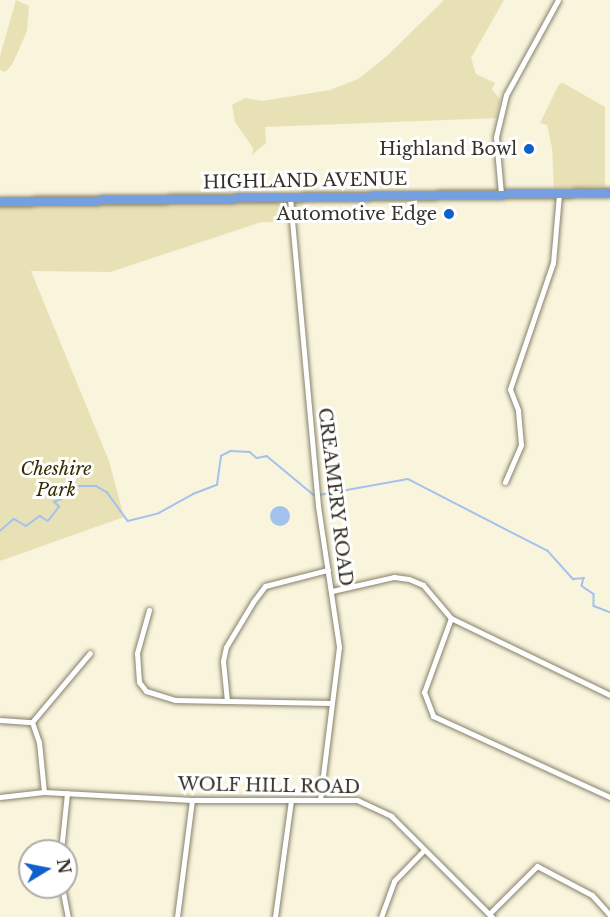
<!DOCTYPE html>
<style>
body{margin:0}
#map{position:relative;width:610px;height:917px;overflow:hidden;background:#f9f4dc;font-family:"Libre Baskerville",serif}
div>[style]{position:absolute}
.green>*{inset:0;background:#e9e1b6}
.water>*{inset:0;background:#a3c2ee}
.round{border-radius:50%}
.stream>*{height:1.5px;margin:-0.75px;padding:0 0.75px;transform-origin:0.75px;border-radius:0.75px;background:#a3c2ee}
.roads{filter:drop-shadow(0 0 2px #85816b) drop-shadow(0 0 2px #85816b)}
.minor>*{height:5px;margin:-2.5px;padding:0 2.5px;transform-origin:2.5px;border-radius:2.5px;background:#fff}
.highway>*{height:8px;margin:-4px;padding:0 4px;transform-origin:4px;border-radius:4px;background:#749fe0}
.dots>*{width:16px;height:16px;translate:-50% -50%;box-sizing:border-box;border:3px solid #fff;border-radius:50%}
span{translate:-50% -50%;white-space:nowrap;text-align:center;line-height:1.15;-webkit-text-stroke:6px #fff;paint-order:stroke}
.poi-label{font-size:18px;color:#343229}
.right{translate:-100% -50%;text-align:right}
.street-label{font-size:18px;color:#343229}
.park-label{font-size:18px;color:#342b00;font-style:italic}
.north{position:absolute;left:18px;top:839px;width:60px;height:60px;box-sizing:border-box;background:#fff;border:2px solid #aeada9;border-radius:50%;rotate:80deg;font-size:16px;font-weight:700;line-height:24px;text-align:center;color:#343229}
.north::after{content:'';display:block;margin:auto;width:21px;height:27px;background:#0e61ca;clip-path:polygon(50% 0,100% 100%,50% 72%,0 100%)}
</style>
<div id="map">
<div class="green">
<i style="clip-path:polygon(16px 0,29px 6px,27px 31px,12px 65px,5px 72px,0 70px,0 56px)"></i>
<i style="clip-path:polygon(444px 0,504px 0,471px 58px,476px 74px,495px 83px,492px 89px,500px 100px,496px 118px,265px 127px,266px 143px,252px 155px,253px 148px,235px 122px,232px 105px,245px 98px,262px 101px,330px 90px,358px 79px,388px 55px)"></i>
<i style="clip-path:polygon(563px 83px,605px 107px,605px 186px,554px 188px,552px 148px,547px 125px,540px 123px,559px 84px)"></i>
<i style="clip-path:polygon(277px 202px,285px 209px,287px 223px,261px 222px,111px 272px,31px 271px,109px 461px,124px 517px,0 561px,0 206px)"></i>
</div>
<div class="water">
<i class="round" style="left:270px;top:506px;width:20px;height:20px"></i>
</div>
<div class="stream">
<i style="left:319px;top:495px;width:90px;rotate:-10.2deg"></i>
<i style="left:408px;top:479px;width:157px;rotate:27.2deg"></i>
<i style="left:548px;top:551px;width:38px;rotate:48deg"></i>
<i style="left:573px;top:579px;width:11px;rotate:-5deg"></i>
<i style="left:584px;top:578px;width:8px;rotate:104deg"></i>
<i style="left:582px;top:586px;width:14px;rotate:34deg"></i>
<i style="left:594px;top:594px;width:12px;rotate:90deg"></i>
<i style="left:594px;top:606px;width:17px;rotate:21deg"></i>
<i style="left:0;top:531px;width:18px;rotate:-41deg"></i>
<i style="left:14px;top:519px;width:14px;rotate:30deg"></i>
<i style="left:26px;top:526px;width:17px;rotate:-36deg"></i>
<i style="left:40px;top:516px;width:9px;rotate:32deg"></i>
<i style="left:48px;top:521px;width:18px;rotate:-52deg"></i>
<i style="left:59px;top:507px;width:7px;rotate:-135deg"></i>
<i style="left:54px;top:502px;width:18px;rotate:-22deg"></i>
<i style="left:71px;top:495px;width:9px;rotate:-72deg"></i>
<i style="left:74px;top:486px;width:22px"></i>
<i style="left:96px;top:486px;width:13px;rotate:29deg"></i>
<i style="left:107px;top:492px;width:36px;rotate:54deg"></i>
<i style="left:128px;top:521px;width:32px;rotate:-14deg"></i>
<i style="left:159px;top:513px;width:39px;rotate:-29deg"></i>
<i style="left:193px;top:494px;width:26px;rotate:-21deg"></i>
<i style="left:217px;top:485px;width:29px;rotate:-82deg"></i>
<i style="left:221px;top:456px;width:11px;rotate:-27deg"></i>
<i style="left:231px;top:451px;width:19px;rotate:3deg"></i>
<i style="left:250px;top:452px;width:9px;rotate:41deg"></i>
<i style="left:257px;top:458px;width:10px;rotate:-11deg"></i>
<i style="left:267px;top:456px;width:61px;rotate:39.7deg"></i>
</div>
<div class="roads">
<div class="minor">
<i style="left:501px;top:194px;width:57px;rotate:-95deg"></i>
<i style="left:496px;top:137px;width:43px;rotate:-76.6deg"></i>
<i style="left:506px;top:95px;width:108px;rotate:-61.3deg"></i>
<i style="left:290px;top:198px;width:309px;rotate:84.8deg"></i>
<i style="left:318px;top:506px;width:143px;rotate:81.5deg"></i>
<i style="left:339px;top:647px;width:153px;rotate:97.1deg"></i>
<i style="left:505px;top:482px;width:40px;rotate:-66.6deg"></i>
<i style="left:521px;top:445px;width:35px;rotate:-95deg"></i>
<i style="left:518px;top:410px;width:22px;rotate:-111deg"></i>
<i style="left:510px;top:389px;width:133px;rotate:-71.2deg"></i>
<i style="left:553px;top:263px;width:69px;rotate:-85deg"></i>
<i style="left:332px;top:591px;width:64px;rotate:-12.7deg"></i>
<i style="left:394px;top:577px;width:15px;rotate:8deg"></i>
<i style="left:409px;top:579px;width:15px;rotate:23deg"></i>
<i style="left:423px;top:585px;width:43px;rotate:49.7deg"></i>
<i style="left:149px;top:610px;width:45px;rotate:105.6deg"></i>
<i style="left:137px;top:653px;width:29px;rotate:86deg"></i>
<i style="left:139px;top:682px;width:11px;rotate:52deg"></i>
<i style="left:146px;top:691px;width:30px;rotate:17deg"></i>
<i style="left:175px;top:700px;width:156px;rotate:1.1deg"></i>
<i style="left:610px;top:695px;width:177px;rotate:-154.2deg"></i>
<i style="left:451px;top:618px;width:79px;rotate:110deg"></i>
<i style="left:424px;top:692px;width:26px;rotate:69deg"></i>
<i style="left:433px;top:716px;width:195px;rotate:24.6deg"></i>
<i style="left:227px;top:701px;width:40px;rotate:-95.7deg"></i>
<i style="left:223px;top:661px;width:14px;rotate:-78deg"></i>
<i style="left:226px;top:647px;width:52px;rotate:-59deg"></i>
<i style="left:253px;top:602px;width:20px;rotate:-53deg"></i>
<i style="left:265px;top:586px;width:65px;rotate:-14.3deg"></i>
<i style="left:0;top:720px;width:32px;rotate:4deg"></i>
<i style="left:32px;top:722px;width:90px;rotate:-50deg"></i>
<i style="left:32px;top:722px;width:21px;rotate:71deg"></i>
<i style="left:39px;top:742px;width:50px;rotate:84.3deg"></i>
<i style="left:0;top:797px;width:44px;rotate:-6.5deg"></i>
<i style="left:44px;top:792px;width:148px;rotate:3.1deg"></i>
<i style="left:192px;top:800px;width:165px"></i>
<i style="left:357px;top:800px;width:38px;rotate:25deg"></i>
<i style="left:391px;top:816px;width:143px;rotate:45deg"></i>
<i style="left:61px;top:851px;width:58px;rotate:-84.1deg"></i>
<i style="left:62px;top:887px;width:31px;rotate:79deg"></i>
<i style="left:489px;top:914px;width:68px;rotate:-45deg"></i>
<i style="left:537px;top:866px;width:62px;rotate:27.8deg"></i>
<i style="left:592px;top:895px;width:27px;rotate:48deg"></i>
<i style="left:177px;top:917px;width:118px;rotate:-82.7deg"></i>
<i style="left:275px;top:917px;width:118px;rotate:-82.2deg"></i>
<i style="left:381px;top:917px;width:38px;rotate:-70deg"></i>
<i style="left:394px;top:881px;width:43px;rotate:-45.9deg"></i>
</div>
<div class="highway">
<i style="left:0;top:202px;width:610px;rotate:-0.85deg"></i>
</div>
</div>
<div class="dots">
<i style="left:529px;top:149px;background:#0e61ca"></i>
<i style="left:449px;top:214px;background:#0e61ca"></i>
</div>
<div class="poi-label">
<span class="right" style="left:517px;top:149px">Highland Bowl</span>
<span class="right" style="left:437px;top:214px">Automotive Edge</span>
</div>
<div class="street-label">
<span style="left:305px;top:181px;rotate:-1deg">HIGHLAND AVENUE</span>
<span style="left:335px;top:497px;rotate:83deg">CREAMERY ROAD</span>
<span style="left:269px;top:786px;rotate:1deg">WOLF HILL ROAD</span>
</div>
<div class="park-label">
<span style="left:56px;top:480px">Cheshire<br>Park</span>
</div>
<div class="north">N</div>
</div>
